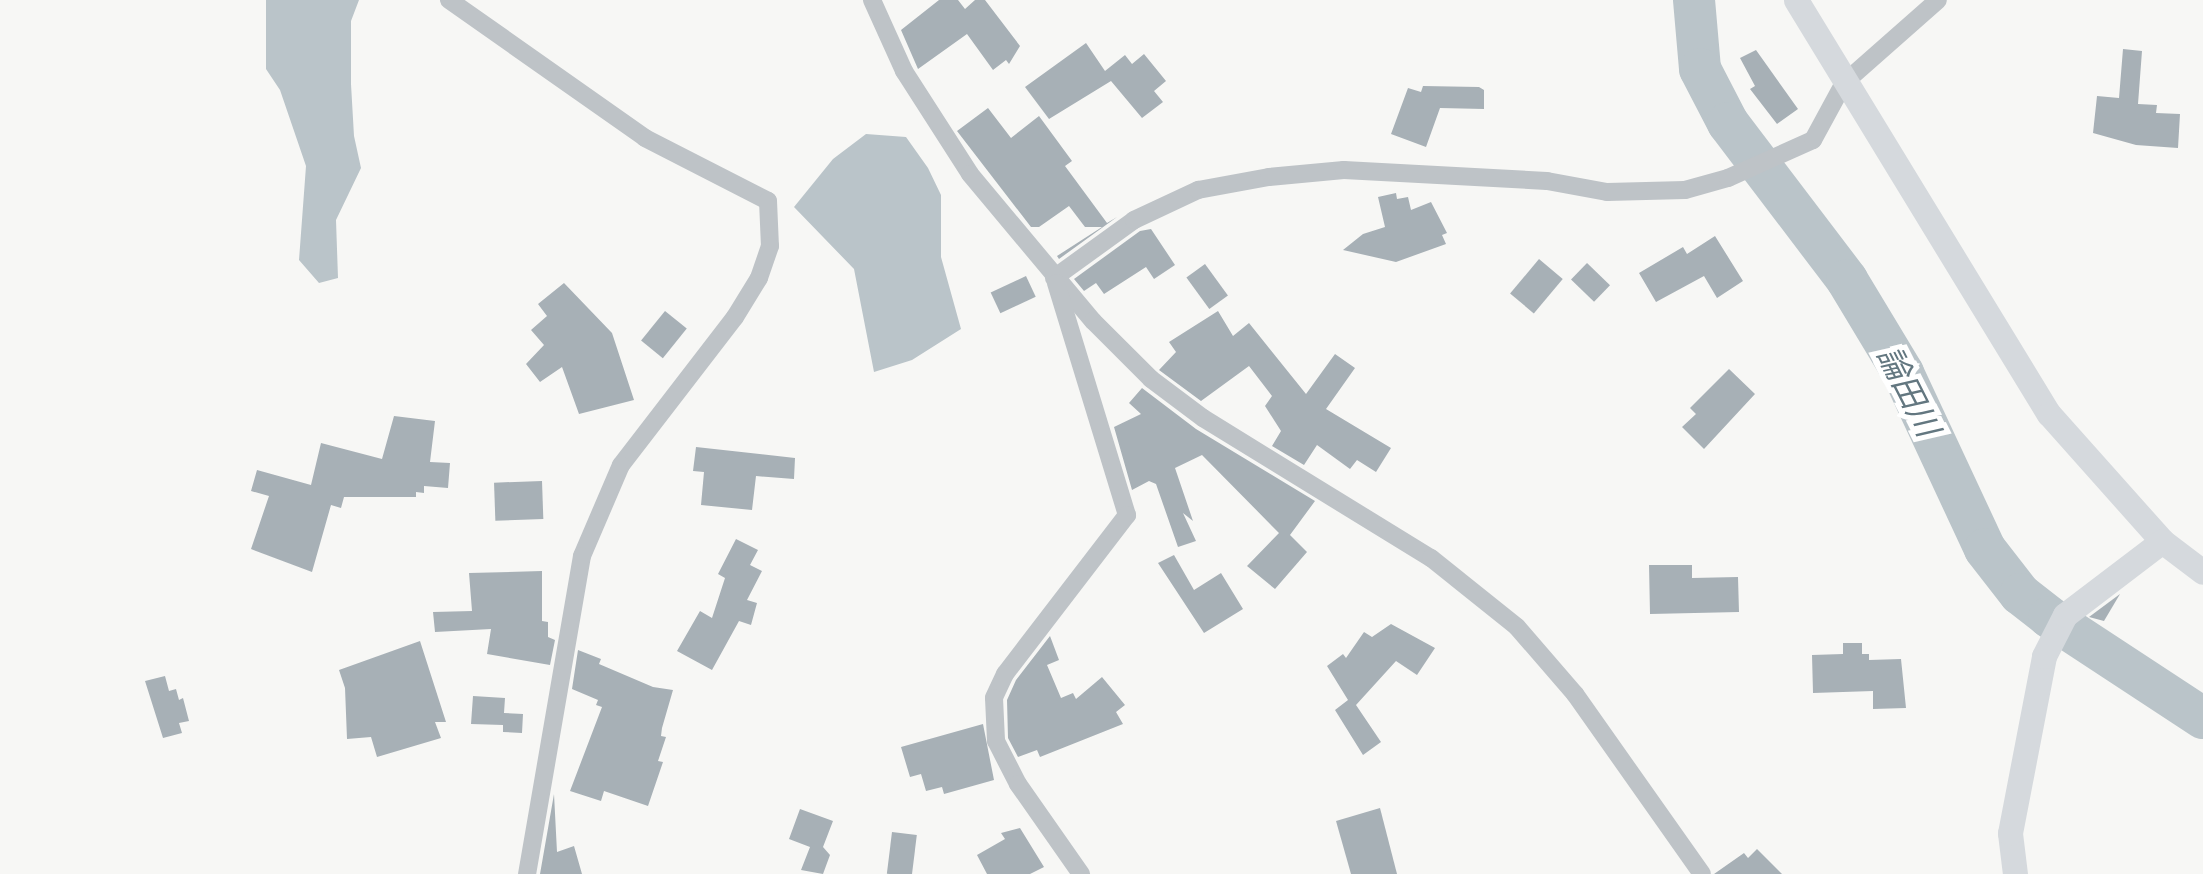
<!DOCTYPE html>
<meta charset="utf-8">
<style>
body{margin:0}
#map{position:relative;width:2203px;height:874px;overflow:hidden;background:#f7f7f5;font-family:"PT Sans","Noto Sans JP",sans-serif}
div>[style]{position:absolute}
.water>*{inset:0;background:#bac4c9}
.river>*{height:42px;margin:-21px;padding:0 21px;transform-origin:21px;border-radius:21px;background:#bac4c9}
.building>*{inset:0;background:#a7b0b6;transform-origin:0 0}
.street>*{height:18px;margin:-9px;padding:0 9px;transform-origin:9px;border-radius:9px;background:#bec3c7}
.secondary>*{height:25px;margin:-12.5px;padding:0 12.5px;transform-origin:12.5px;border-radius:12.5px;background:#d5d9dd}
span{translate:-50% -50%;white-space:nowrap;text-align:center;line-height:1.15;-webkit-text-stroke:10px #fff;paint-order:stroke}
.water-label{font-size:32px;color:#637780;font-style:italic}
</style>
<div id="map">
<div class="water">
<i style="clip-path:polygon(266px 0,359px 0,351px 21px,351px 84px,354px 136px,361px 168px,336px 220px,338px 278px,319px 283px,299px 260px,306px 166px,280px 90px,266px 69px)"></i>
<i style="clip-path:polygon(866px 134px,906px 137px,928px 168px,941px 195px,941px 257px,961px 329px,912px 360px,874px 372px,854px 269px,794px 207px,833px 159px)"></i>
</div>
<div class="river">
<i style="left:1694px;top:0;width:69px;rotate:85deg"></i>
<i style="left:1700px;top:69px;width:61px;rotate:62.6deg"></i>
<i style="left:1728px;top:123px;width:197px;rotate:52.8deg"></i>
<i style="left:1847px;top:280px;width:109px;rotate:58.9deg"></i>
<i style="left:1903px;top:373px;width:194px;rotate:65deg"></i>
<i style="left:1985px;top:549px;width:57px;rotate:52.1deg"></i>
<i style="left:2020px;top:594px;width:37px;rotate:38deg"></i>
<i style="left:2049px;top:617px;width:184px;rotate:33.3deg"></i>
</div>
<div class="building">
<i style="clip-path:polygon(939px 0,958px 0,965px 9px,975px 0,985px 0,1020px 46px,1009px 64px,1006px 60px,993px 70px,967px 34px,918px 69px,901px 30px)"></i>
<i style="clip-path:polygon(1086px 43px,1105px 71px,1125px 55px,1132px 64px,1144px 54px,1166px 81px,1154px 91px,1163px 102px,1142px 118px,1111px 81px,1049px 119px,1025px 87px)"></i>
<i style="clip-path:polygon(2123px 49px,2142px 51px,2138px 104px,2157px 105px,2156px 113px,2180px 114px,2178px 148px,2136px 145px,2093px 133px,2097px 96px,2119px 98px)"></i>
<i style="clip-path:polygon(1756px 50px,1798px 109px,1777px 124px,1750px 89px,1755px 86px,1740px 58px)"></i>
<i style="clip-path:polygon(1423px 86px,1479px 87px,1484px 90px,1484px 109px,1440px 108px,1426px 147px,1391px 134px,1408px 88px,1421px 92px)"></i>
<i style="clip-path:polygon(988px 108px,1011px 138px,1039px 116px,1072px 161px,1065px 166px,1107px 223px,1117px 217px,1059px 259px,1057px 256px,1102px 227px,1085px 227px,1069px 206px,1039px 227px,1031px 227px,957px 131px)"></i>
<i style="clip-path:polygon(1396px 193px,1397px 199px,1408px 197px,1411px 210px,1431px 202px,1447px 233px,1442px 235px,1446px 244px,1396px 262px,1343px 250px,1363px 234px,1385px 227px,1378px 197px)"></i>
<i style="clip-path:polygon(1151px 229px,1175px 265px,1154px 279px,1146px 267px,1104px 294px,1096px 283px,1084px 291px,1074px 279px,1140px 231px)"></i>
<i style="clip-path:polygon(1715px 236px,1743px 281px,1717px 298px,1704px 276px,1656px 302px,1639px 273px,1683px 247px,1687px 254px)"></i>
<i style="left:1539px;top:259px;width:31px;height:45px;rotate:40deg"></i>
<i style="left:1587px;top:263px;width:32px;height:23px;rotate:44deg"></i>
<i style="left:1205px;top:264px;width:39px;height:23px;rotate:54deg"></i>
<i style="left:1026px;top:276px;width:23px;height:39px;rotate:65deg"></i>
<i style="clip-path:polygon(564px 283px,612px 333px,634px 400px,579px 414px,562px 367px,540px 382px,526px 364px,544px 345px,531px 330px,547px 316px,538px 304px)"></i>
<i style="left:665px;top:311px;width:28px;height:38px;rotate:39deg"></i>
<i style="clip-path:polygon(1218px 311px,1233px 336px,1249px 323px,1306px 394px,1335px 354px,1355px 368px,1326px 409px,1391px 448px,1376px 472px,1357px 460px,1350px 469px,1317px 445px,1304px 465px,1272px 446px,1281px 431px,1265px 406px,1272px 396px,1249px 366px,1201px 401px,1159px 370px,1176px 352px,1169px 342px)"></i>
<i style="clip-path:polygon(1729px 369px,1755px 394px,1704px 449px,1682px 427px,1696px 414px,1690px 408px)"></i>
<i style="clip-path:polygon(1142px 388px,1196px 429px,1315px 501px,1290px 535px,1307px 552px,1275px 589px,1247px 566px,1279px 533px,1202px 455px,1175px 468px,1193px 521px,1183px 513px,1196px 541px,1178px 547px,1156px 484px,1149px 481px,1132px 490px,1114px 427px,1141px 414px,1129px 403px)"></i>
<i style="clip-path:polygon(394px 416px,435px 421px,430px 462px,450px 463px,448px 488px,424px 486px,424px 493px,416px 492px,416px 497px,344px 497px,341px 508px,331px 505px,312px 572px,251px 549px,269px 496px,251px 491px,257px 470px,311px 485px,321px 443px,382px 459px)"></i>
<i style="clip-path:polygon(696px 447px,795px 458px,794px 479px,756px 476px,752px 510px,701px 505px,704px 472px,693px 471px)"></i>
<i style="left:542px;top:481px;width:38px;height:48px;rotate:88deg"></i>
<i style="clip-path:polygon(736px 539px,758px 550px,750px 565px,762px 571px,747px 600px,757px 603px,751px 625px,739px 621px,712px 670px,677px 651px,700px 611px,712px 618px,725px 578px,718px 574px)"></i>
<i style="clip-path:polygon(1174px 555px,1194px 590px,1221px 573px,1243px 609px,1204px 633px,1158px 563px)"></i>
<i style="clip-path:polygon(1649px 565px,1692px 565px,1692px 578px,1738px 577px,1739px 612px,1650px 614px)"></i>
<i style="clip-path:polygon(542px 571px,542px 621px,548px 622px,548px 637px,555px 640px,550px 665px,487px 654px,491px 629px,435px 632px,433px 612px,472px 611px,469px 573px)"></i>
<i style="clip-path:polygon(2120px 594px,2104px 621px,2089px 617px)"></i>
<i style="clip-path:polygon(1391px 624px,1435px 648px,1417px 675px,1396px 661px,1356px 705px,1381px 742px,1363px 755px,1335px 710px,1348px 700px,1327px 666px,1343px 654px,1346px 658px,1364px 632px,1372px 637px)"></i>
<i style="clip-path:polygon(1050px 636px,1059px 660px,1047px 665px,1061px 698px,1073px 693px,1076px 699px,1102px 677px,1125px 705px,1116px 712px,1123px 724px,1040px 757px,1037px 750px,1018px 757px,1008px 738px,1007px 700px,1016px 680px)"></i>
<i style="clip-path:polygon(420px 641px,446px 722px,435px 722px,441px 738px,377px 757px,371px 737px,347px 739px,345px 688px,339px 670px)"></i>
<i style="clip-path:polygon(1843px 643px,1862px 643px,1862px 654px,1869px 654px,1869px 660px,1901px 659px,1906px 708px,1873px 709px,1873px 691px,1813px 693px,1812px 655px,1843px 654px)"></i>
<i style="clip-path:polygon(578px 650px,601px 659px,599px 664px,653px 687px,673px 690px,662px 728px,661px 736px,666px 737px,658px 761px,663px 762px,648px 806px,604px 791px,601px 801px,570px 791px,602px 707px,596px 705px,598px 700px,572px 689px)"></i>
<i style="clip-path:polygon(165px 676px,169px 691px,176px 689px,179px 700px,183px 698px,189px 721px,179px 723px,182px 733px,163px 738px,145px 681px)"></i>
<i style="clip-path:polygon(473px 696px,505px 698px,504px 713px,523px 714px,522px 733px,503px 732px,503px 725px,471px 724px)"></i>
<i style="clip-path:polygon(983px 724px,994px 780px,944px 794px,942px 787px,926px 791px,921px 774px,910px 777px,901px 747px)"></i>
<i style="clip-path:polygon(554px 794px,557px 852px,574px 846px,582px 874px,540px 874px)"></i>
<i style="clip-path:polygon(1380px 808px,1397px 874px,1351px 874px,1336px 821px)"></i>
<i style="clip-path:polygon(800px 809px,833px 821px,823px 847px,830px 855px,823px 874px,801px 870px,810px 847px,789px 839px)"></i>
<i style="clip-path:polygon(1020px 828px,1044px 867px,1030px 874px,987px 874px,977px 855px,1005px 839px,1001px 833px)"></i>
<i style="left:892px;top:832px;width:25px;height:42px;rotate:7deg"></i>
<i style="clip-path:polygon(1757px 849px,1782px 874px,1714px 874px,1744px 853px,1748px 858px)"></i>
</div>
<div class="street">
<i style="left:449px;top:0;width:240px;rotate:35.1deg"></i>
<i style="left:645px;top:138px;width:138px;rotate:27.1deg"></i>
<i style="left:768px;top:201px;width:45px;rotate:87.5deg"></i>
<i style="left:770px;top:246px;width:34px;rotate:109deg"></i>
<i style="left:759px;top:278px;width:46px;rotate:121.6deg"></i>
<i style="left:735px;top:317px;width:187px;rotate:127.6deg"></i>
<i style="left:621px;top:465px;width:99px;rotate:113.2deg"></i>
<i style="left:582px;top:556px;width:323px;rotate:99.8deg"></i>
<i style="left:872px;top:0;width:78px;rotate:65.7deg"></i>
<i style="left:904px;top:71px;width:122px;rotate:57.3deg"></i>
<i style="left:970px;top:174px;width:192px;rotate:50.1deg"></i>
<i style="left:1093px;top:321px;width:82px;rotate:45deg"></i>
<i style="left:1151px;top:379px;width:65px;rotate:36.9deg"></i>
<i style="left:1203px;top:418px;width:268px;rotate:31.6deg"></i>
<i style="left:1431px;top:558px;width:110px;rotate:38.7deg"></i>
<i style="left:1517px;top:627px;width:89px;rotate:49.1deg"></i>
<i style="left:1575px;top:694px;width:220px;rotate:54.8deg"></i>
<i style="left:1054px;top:278px;width:99px;rotate:-35.9deg"></i>
<i style="left:1134px;top:220px;width:71px;rotate:-25.1deg"></i>
<i style="left:1198px;top:190px;width:72px;rotate:-10.4deg"></i>
<i style="left:1269px;top:177px;width:75px;rotate:-5.3deg"></i>
<i style="left:1344px;top:170px;width:203px;rotate:3.1deg"></i>
<i style="left:1547px;top:181px;width:61px;rotate:10.4deg"></i>
<i style="left:1607px;top:192px;width:78px;rotate:-1.5deg"></i>
<i style="left:1685px;top:190px;width:45px;rotate:-15.6deg"></i>
<i style="left:1728px;top:178px;width:93px;rotate:-24.1deg"></i>
<i style="left:1813px;top:140px;width:65px;rotate:-61.5deg"></i>
<i style="left:1844px;top:83px;width:125px;rotate:-41.4deg"></i>
<i style="left:1056px;top:283px;width:243px;rotate:73deg"></i>
<i style="left:1127px;top:515px;width:200px;rotate:127.5deg"></i>
<i style="left:1005px;top:674px;width:26px;rotate:115deg"></i>
<i style="left:994px;top:698px;width:43px;rotate:87.3deg"></i>
<i style="left:996px;top:741px;width:48px;rotate:62.9deg"></i>
<i style="left:1018px;top:784px;width:110px;rotate:55deg"></i>
</div>
<div class="secondary">
<i style="left:1796px;top:0;width:485px;rotate:58.6deg"></i>
<i style="left:2049px;top:414px;width:170px;rotate:48.3deg"></i>
<i style="left:2162px;top:541px;width:51px;rotate:37.1deg"></i>
<i style="left:2015px;top:874px;width:41px;rotate:-97deg"></i>
<i style="left:2010px;top:833px;width:180px;rotate:-79.1deg"></i>
<i style="left:2044px;top:656px;width:46px;rotate:-62.9deg"></i>
<i style="left:2065px;top:615px;width:122px;rotate:-37.3deg"></i>
</div>
<div class="water-label">
<span style="left:1909px;top:391px;rotate:63deg">論田川</span>
</div>
</div>
